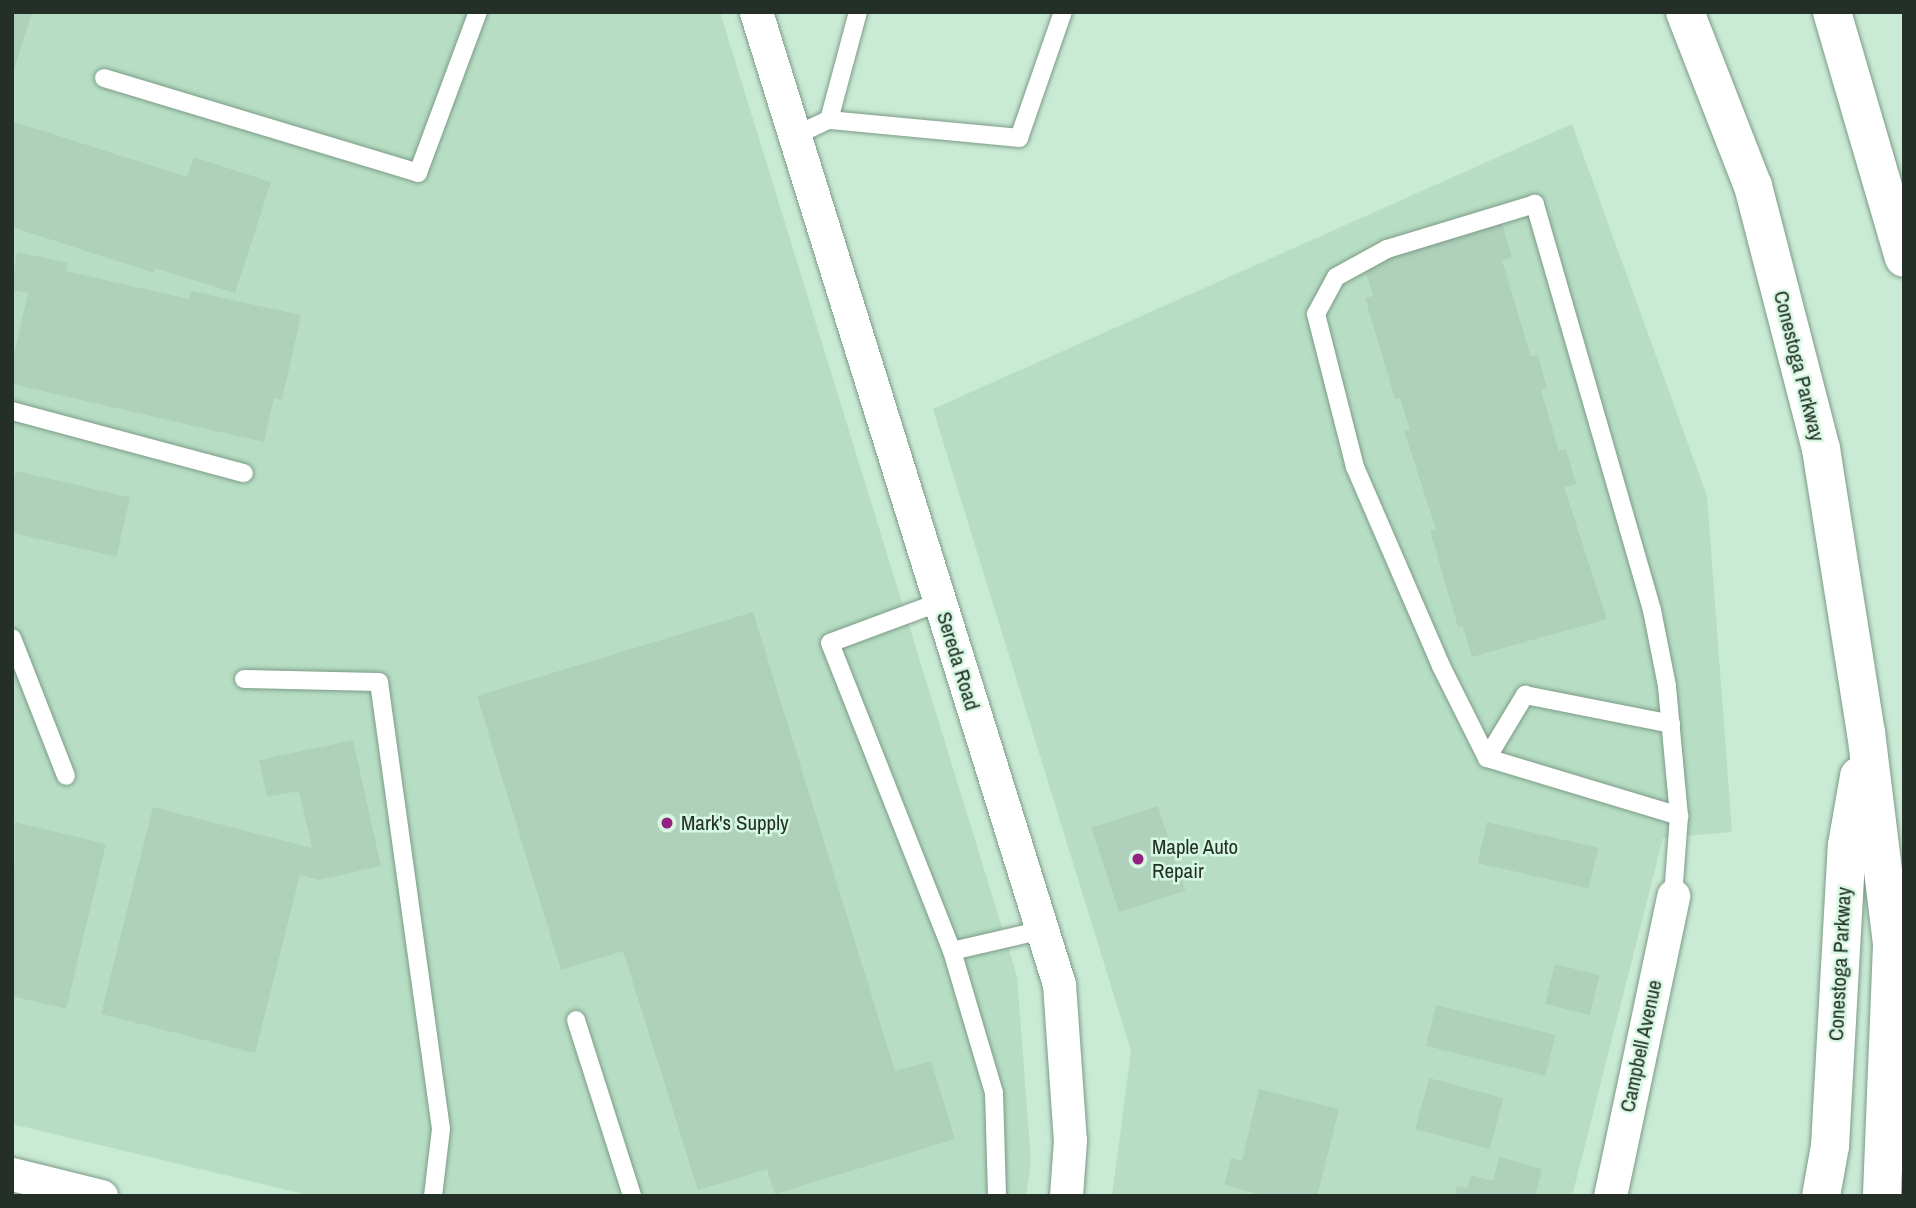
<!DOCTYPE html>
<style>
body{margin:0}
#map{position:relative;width:1916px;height:1208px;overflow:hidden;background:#c9ead4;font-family:"Archivo Narrow",sans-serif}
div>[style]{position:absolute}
.built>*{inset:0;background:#b7dec4}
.building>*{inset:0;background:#afd0bb;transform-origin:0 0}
.roads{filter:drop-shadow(0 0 2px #7c9b87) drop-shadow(0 0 2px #7c9b87)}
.lane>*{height:18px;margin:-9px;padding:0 9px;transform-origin:9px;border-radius:9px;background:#fff}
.street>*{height:33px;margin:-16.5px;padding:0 16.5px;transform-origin:16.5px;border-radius:16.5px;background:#fff}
.highway>*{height:38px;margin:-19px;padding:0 19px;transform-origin:19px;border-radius:19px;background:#fff}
.dots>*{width:19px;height:19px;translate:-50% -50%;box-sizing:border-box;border:4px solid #d6f7e1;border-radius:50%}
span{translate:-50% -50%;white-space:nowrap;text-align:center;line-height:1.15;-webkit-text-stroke:5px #d6f7e1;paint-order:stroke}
.street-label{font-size:21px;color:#232f27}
.poi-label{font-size:21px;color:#232f27}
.left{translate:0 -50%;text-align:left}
.frame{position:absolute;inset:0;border:14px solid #232f27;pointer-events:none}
</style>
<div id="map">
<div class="built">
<i style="clip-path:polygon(12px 12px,720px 12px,1017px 976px,1031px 1162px,1026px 1196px,312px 1196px,12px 1124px)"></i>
<i style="clip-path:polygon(1572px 124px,1707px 496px,1732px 832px,1663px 838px,1572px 1196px,1112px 1196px,1131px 1051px,933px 409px)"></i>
</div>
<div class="building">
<i style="clip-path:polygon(12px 12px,32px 12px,13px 73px,12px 73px)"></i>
<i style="clip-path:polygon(12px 121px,187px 177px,194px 157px,271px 182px,235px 293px,155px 268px,154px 273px,12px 227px)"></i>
<i style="clip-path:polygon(1502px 224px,1512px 257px,1502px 260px,1531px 357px,1538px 355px,1547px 388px,1541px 390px,1559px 451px,1566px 449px,1576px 484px,1564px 487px,1607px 619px,1472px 657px,1463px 626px,1458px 627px,1430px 531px,1436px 529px,1404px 431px,1410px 430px,1400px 398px,1395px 399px,1365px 298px,1373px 296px,1363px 264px)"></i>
<i style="clip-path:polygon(17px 252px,68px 263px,66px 271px,189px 299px,191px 291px,301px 315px,282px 400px,274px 398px,264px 442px,12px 384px,12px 363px,28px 293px,12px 290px)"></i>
<i style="left:16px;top:471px;width:117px;height:61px;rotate:13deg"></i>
<i style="clip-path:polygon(753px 612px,895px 1071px,931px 1061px,955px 1139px,775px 1194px,767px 1169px,698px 1190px,623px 951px,561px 970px,477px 696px)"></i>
<i style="clip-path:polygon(353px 740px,381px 866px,319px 880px,300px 875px,255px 1053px,101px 1014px,153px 807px,312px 848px,299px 791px,267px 797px,259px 760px)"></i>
<i style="left:1158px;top:806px;width:89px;height:70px;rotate:72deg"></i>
<i style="clip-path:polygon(15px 822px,106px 844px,66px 1009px,12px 996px)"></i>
<i style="left:1487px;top:822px;width:114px;height:42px;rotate:13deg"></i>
<i style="left:1555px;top:964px;width:46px;height:41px;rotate:14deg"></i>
<i style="left:1436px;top:1005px;width:123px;height:42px;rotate:14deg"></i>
<i style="left:1429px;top:1078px;width:77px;height:53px;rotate:15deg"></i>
<i style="clip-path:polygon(1259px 1089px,1339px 1109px,1317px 1196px,1266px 1196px,1224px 1185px,1231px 1158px,1242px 1161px)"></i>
<i style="clip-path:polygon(1499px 1157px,1542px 1169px,1535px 1196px,1454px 1196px,1457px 1186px,1467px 1188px,1471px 1175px,1493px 1181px)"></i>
</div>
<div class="roads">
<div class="lane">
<i style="left:104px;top:78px;width:328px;rotate:16.8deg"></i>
<i style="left:418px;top:173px;width:172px;rotate:-69.6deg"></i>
<i style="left:829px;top:120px;width:112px;rotate:-75deg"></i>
<i style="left:794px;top:136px;width:38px;rotate:-25deg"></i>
<i style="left:829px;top:120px;width:191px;rotate:5.4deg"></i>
<i style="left:1019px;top:138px;width:133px;rotate:-70.8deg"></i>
<i style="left:12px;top:411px;width:240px;rotate:15deg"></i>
<i style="left:940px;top:602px;width:117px;rotate:159.6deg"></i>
<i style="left:830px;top:643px;width:331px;rotate:68.4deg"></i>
<i style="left:952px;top:951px;width:148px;rotate:73.5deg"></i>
<i style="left:994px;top:1093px;width:103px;rotate:88.3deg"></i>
<i style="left:12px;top:638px;width:148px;rotate:68.6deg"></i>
<i style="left:244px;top:679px;width:135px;rotate:1.3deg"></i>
<i style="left:379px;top:682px;width:451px;rotate:82.1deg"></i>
<i style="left:441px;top:1129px;width:67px;rotate:96.8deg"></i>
<i style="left:1487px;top:758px;width:74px;rotate:-58.9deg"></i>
<i style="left:1525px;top:695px;width:149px;rotate:11.2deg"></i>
<i style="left:1673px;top:896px;width:80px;rotate:-85.7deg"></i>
<i style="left:1679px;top:816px;width:131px;rotate:-95.3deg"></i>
<i style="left:1667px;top:686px;width:77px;rotate:-101.2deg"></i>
<i style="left:1652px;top:610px;width:423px;rotate:-106.1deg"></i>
<i style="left:1535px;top:204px;width:155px;rotate:163.1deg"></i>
<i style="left:1387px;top:249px;width:58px;rotate:151.2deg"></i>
<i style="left:1336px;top:277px;width:42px;rotate:118.4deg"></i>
<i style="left:1316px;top:314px;width:158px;rotate:75.7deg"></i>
<i style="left:1355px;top:467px;width:217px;rotate:66.6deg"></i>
<i style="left:1441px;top:666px;width:103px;rotate:63.4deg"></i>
<i style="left:1487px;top:758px;width:201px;rotate:16.8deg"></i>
<i style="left:952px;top:951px;width:92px;rotate:-13.1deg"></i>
<i style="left:576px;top:1020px;width:185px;rotate:72.3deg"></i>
</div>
<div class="street">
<i style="left:756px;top:12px;width:1018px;rotate:72.69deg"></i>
<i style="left:1059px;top:984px;width:156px;rotate:86deg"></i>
<i style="left:1070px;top:1140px;width:56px;rotate:94.1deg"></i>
<i style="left:12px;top:1174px;width:92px;rotate:13.9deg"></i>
<i style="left:1610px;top:1196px;width:307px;rotate:-78.1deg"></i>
</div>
<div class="highway">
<i style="left:1685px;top:12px;width:187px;rotate:68.7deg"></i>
<i style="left:1753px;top:186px;width:272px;rotate:75.5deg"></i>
<i style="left:1821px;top:449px;width:287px;rotate:81deg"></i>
<i style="left:1866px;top:732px;width:215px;rotate:83deg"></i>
<i style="left:1892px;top:945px;width:251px;rotate:92.3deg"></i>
<i style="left:1832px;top:12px;width:256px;rotate:73.7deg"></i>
<i style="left:1821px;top:1196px;width:51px;rotate:-79.8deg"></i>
<i style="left:1830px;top:1146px;width:301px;rotate:-86.8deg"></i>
<i style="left:1847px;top:845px;width:70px;rotate:-80.1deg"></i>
</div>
</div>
<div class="dots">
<i style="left:667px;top:823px;background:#942180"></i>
<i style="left:1138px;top:859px;background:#942180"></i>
</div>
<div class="street-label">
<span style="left:1799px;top:366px;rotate:76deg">Conestoga Parkway</span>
<span style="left:958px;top:661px;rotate:73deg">Sereda Road</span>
<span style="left:1840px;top:964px;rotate:-87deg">Conestoga Parkway</span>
<span style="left:1641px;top:1046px;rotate:-78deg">Campbell Avenue</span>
</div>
<div class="poi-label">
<span class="left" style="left:681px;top:823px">Mark's Supply</span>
<span class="left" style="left:1152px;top:859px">Maple Auto<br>Repair</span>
</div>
<div class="frame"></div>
</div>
